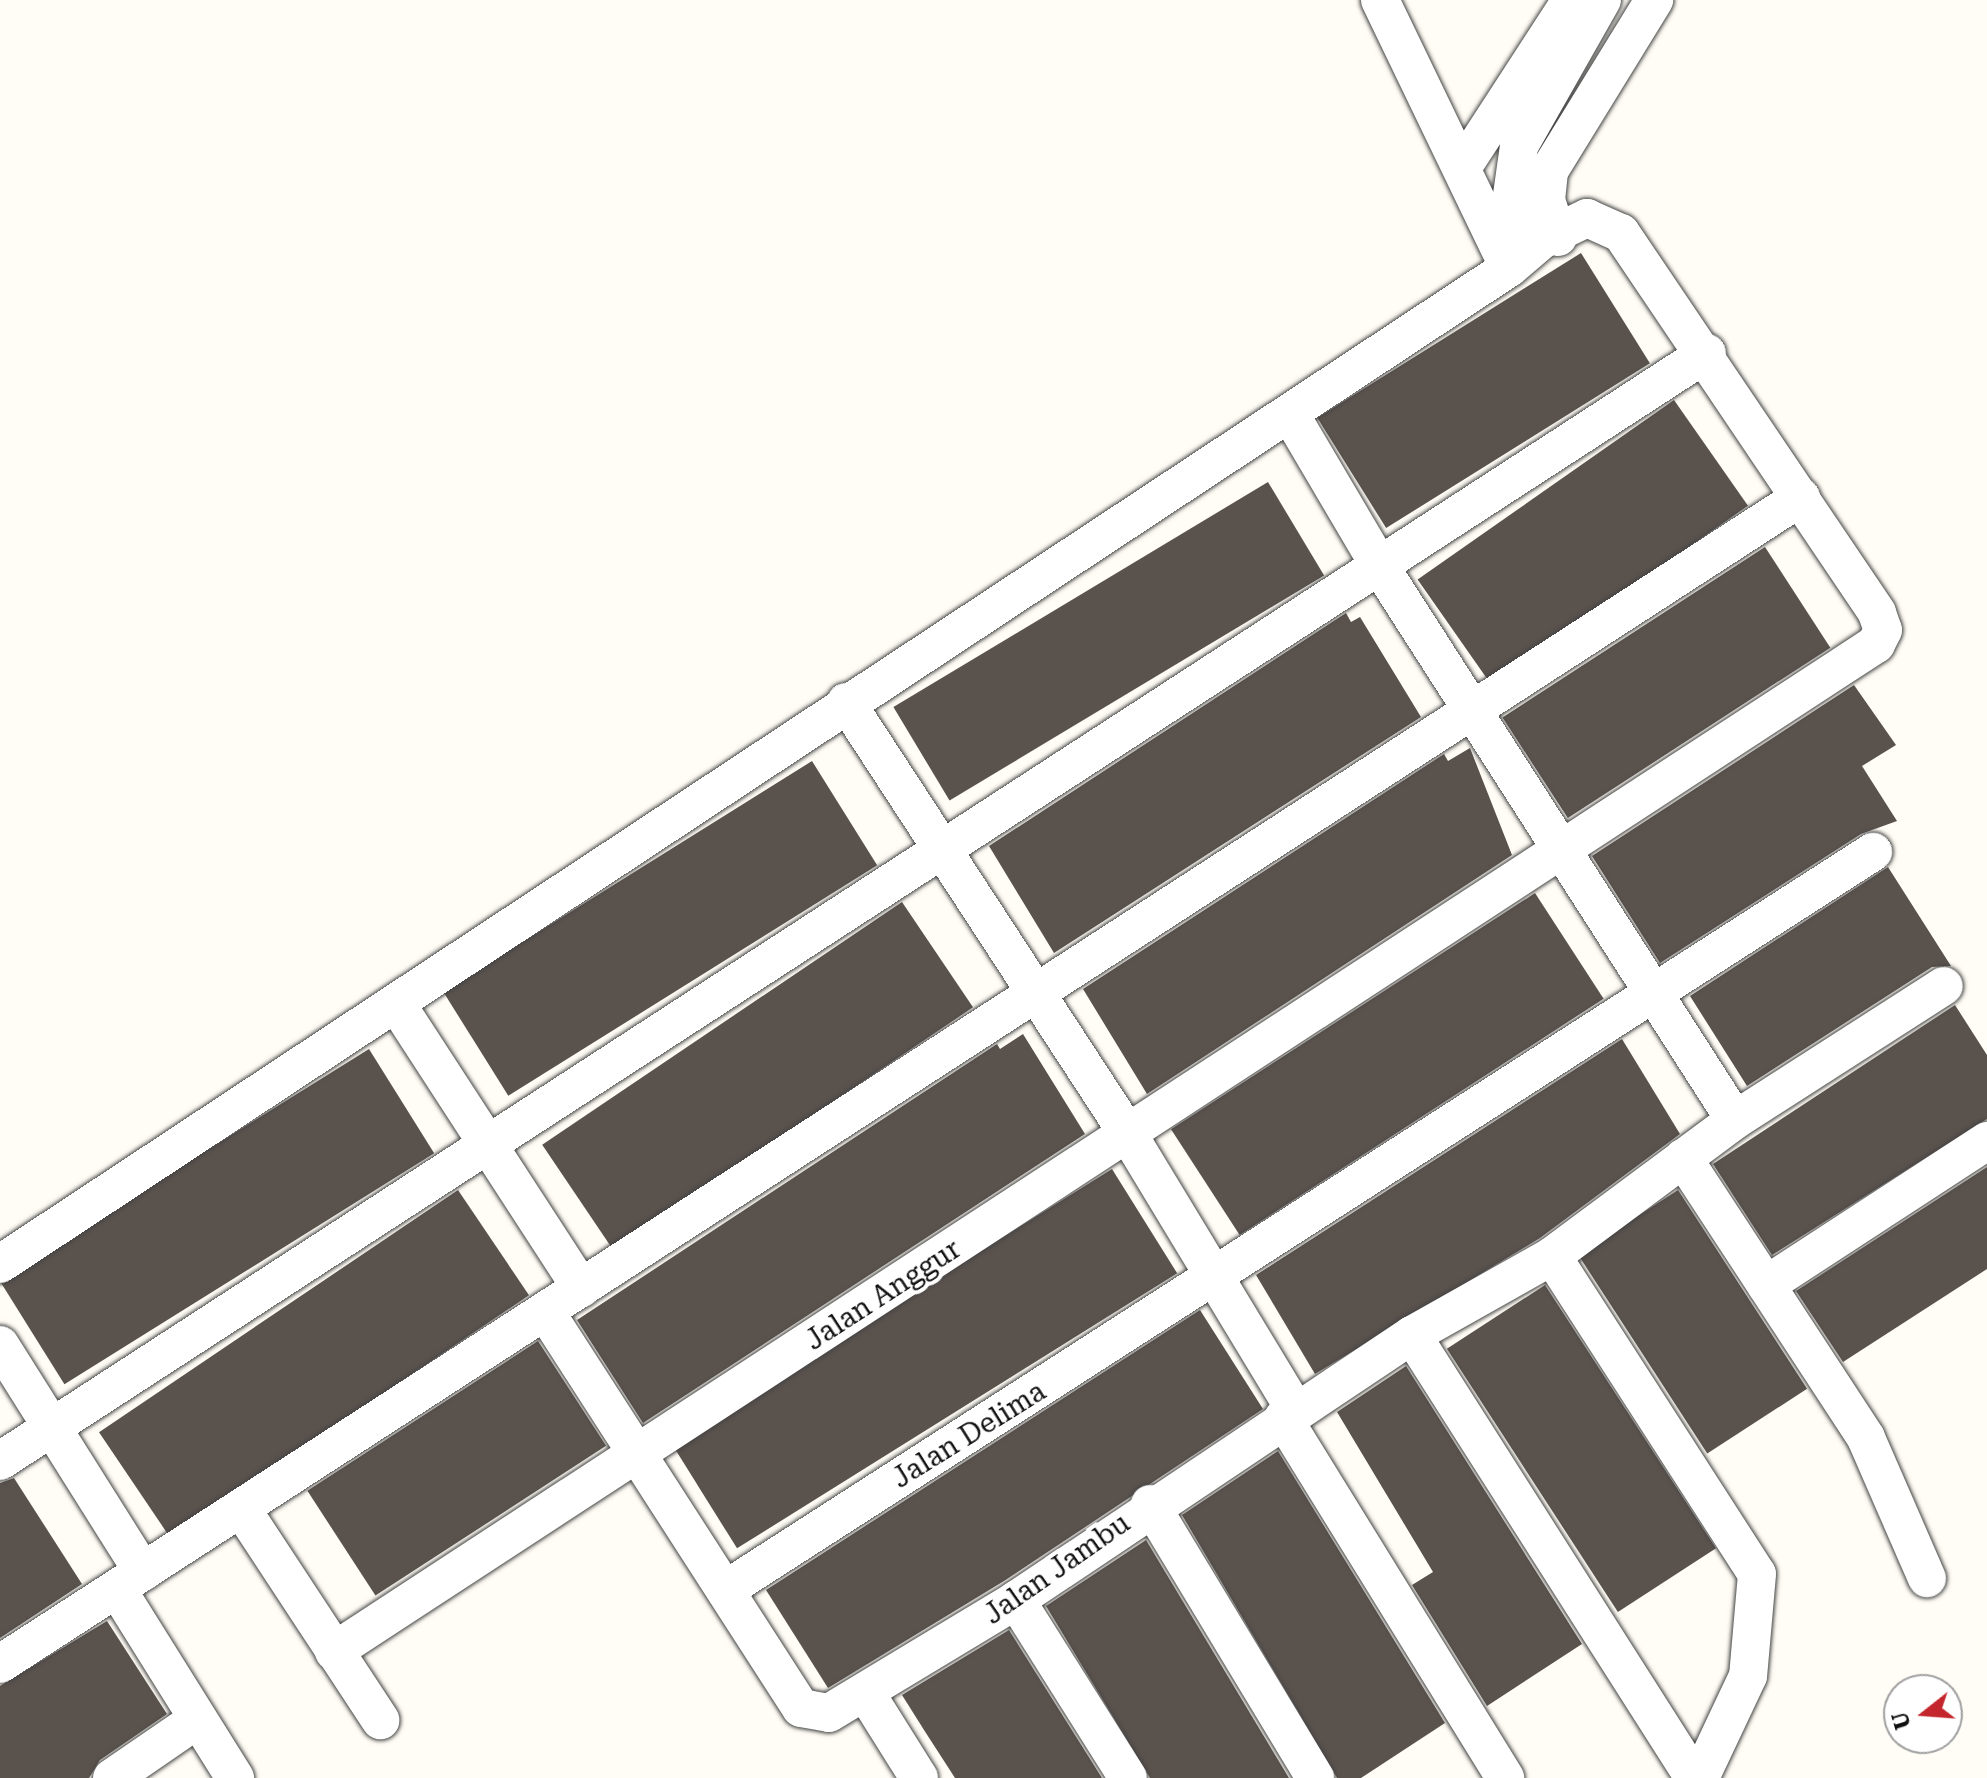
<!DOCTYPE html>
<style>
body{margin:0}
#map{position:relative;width:1987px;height:1778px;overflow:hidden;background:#fffdf5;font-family:"Roboto Serif",serif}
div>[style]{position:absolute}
.building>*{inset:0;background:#5a524d;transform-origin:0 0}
.roads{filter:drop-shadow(0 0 2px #444) drop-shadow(0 0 2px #444)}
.street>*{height:38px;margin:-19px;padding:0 19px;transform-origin:19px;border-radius:19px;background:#fff}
span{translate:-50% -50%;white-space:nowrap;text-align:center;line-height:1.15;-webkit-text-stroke:8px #fff;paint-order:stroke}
.street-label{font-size:28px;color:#111}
.north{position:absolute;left:1883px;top:1674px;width:80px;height:80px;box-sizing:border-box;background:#fff;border:2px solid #a0a0a0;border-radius:50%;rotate:253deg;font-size:22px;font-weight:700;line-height:32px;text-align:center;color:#111}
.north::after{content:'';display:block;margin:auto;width:28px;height:36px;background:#c4262e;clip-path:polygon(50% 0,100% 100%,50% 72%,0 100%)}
</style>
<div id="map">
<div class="building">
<i style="left:1581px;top:253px;width:130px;height:311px;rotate:58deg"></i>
<i style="left:1674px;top:400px;width:129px;height:313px;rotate:55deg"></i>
<i style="left:1268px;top:482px;width:109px;height:437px;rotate:59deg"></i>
<i style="left:1765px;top:547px;width:120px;height:313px;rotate:57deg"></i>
<i style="clip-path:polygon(1346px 613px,1351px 622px,1360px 617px,1421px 717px,1054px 953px,989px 846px)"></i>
<i style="clip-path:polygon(1854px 685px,1896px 745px,1862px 766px,1897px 821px,1861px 834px,1660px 963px,1592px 856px)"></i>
<i style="clip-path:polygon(1470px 748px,1512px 855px,1147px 1094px,1083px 989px,1444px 754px,1448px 761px)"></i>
<i style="left:812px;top:761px;width:123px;height:435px;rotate:58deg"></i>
<i style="clip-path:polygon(1888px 867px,1951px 966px,1932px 967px,1747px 1086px,1690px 996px)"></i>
<i style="left:1535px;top:893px;width:126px;height:434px;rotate:57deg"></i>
<i style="left:902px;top:902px;width:127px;height:434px;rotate:56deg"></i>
<i style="clip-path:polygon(1955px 1005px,1987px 1055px,1987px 1119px,1772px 1255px,1713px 1164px)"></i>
<i style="clip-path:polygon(1023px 1034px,1085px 1134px,643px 1423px,577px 1320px,997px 1044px,1000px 1049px)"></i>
<i style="clip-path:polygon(1622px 1039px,1680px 1134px,1540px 1238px,1315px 1374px,1256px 1275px)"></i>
<i style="left:369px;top:1049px;width:123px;height:436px;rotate:58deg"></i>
<i style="clip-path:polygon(1987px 1167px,1987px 1269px,1843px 1362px,1796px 1291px)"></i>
<i style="left:1112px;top:1169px;width:123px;height:519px;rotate:58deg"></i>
<i style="left:458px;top:1190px;width:127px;height:433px;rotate:56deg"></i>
<i style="left:1678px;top:1190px;width:237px;height:119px;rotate:57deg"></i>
<i style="left:1545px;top:1285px;width:314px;height:117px;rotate:57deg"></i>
<i style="clip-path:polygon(1200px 1310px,1263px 1409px,1004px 1581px,828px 1688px,766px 1590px)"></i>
<i style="left:538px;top:1341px;width:125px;height:275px;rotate:57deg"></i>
<i style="clip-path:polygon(1406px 1366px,1582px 1644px,1487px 1706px,1412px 1585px,1433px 1572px,1337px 1412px)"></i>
<i style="clip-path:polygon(1278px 1451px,1445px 1723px,1361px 1778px,1337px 1778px,1182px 1515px)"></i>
<i style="clip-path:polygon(14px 1478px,82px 1584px,0 1638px,0 1483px)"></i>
<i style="clip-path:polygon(1146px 1540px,1289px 1778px,1150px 1778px,1046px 1606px)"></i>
<i style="clip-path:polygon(107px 1621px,167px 1714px,100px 1760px,89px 1778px,0 1778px,0 1686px)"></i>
<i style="clip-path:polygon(1009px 1630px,1102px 1778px,955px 1778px,924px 1730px,902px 1695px)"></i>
</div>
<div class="roads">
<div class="street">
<i style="left:1380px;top:0;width:297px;rotate:64.3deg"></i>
<i style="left:1462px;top:168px;width:200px;rotate:-57deg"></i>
<i style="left:1558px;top:237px;width:39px;rotate:-108deg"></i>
<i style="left:1546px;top:200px;width:29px;rotate:-84deg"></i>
<i style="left:1549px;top:171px;width:201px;rotate:-58.4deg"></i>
<i style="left:1532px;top:246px;width:49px;rotate:-115.5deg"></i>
<i style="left:1511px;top:202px;width:57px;rotate:-81.9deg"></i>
<i style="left:1519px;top:146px;width:168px;rotate:-60.4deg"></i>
<i style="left:1290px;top:414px;width:175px;rotate:59.5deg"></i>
<i style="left:1379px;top:565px;width:659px;rotate:57.32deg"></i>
<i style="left:846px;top:702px;width:516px;rotate:56.86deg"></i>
<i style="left:1128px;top:1134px;width:323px;rotate:58.8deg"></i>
<i style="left:396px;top:1003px;width:340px;rotate:57deg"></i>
<i style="left:1683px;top:1158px;width:334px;rotate:56.8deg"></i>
<i style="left:1866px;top:1438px;width:153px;rotate:66.5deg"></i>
<i style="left:1552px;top:1256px;width:378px;rotate:57.2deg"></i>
<i style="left:1757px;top:1574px;width:102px;rotate:95deg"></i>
<i style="left:1748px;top:1676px;width:113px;rotate:115.2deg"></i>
<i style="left:0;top:1264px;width:1808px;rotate:-33.43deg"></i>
<i style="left:1509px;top:268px;width:45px;rotate:-40.5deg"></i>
<i style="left:1543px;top:239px;width:49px;rotate:-25.5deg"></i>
<i style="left:1587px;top:218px;width:37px;rotate:24deg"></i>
<i style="left:1621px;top:233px;width:458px;rotate:56deg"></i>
<i style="left:1877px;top:613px;width:18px;rotate:71deg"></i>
<i style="left:1883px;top:630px;width:16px;rotate:117deg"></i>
<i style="left:1876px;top:644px;width:1842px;rotate:146.85deg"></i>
<i style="left:1766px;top:1285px;width:264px;rotate:-33.1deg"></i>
<i style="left:545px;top:1311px;width:472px;rotate:57.2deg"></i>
<i style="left:801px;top:1708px;width:28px;rotate:10deg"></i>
<i style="left:829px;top:1713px;width:218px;rotate:-31.1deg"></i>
<i style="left:1016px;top:1600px;width:476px;rotate:-33.8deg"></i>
<i style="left:1412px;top:1335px;width:161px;rotate:-29.4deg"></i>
<i style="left:1552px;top:1256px;width:228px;rotate:-36.6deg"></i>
<i style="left:1735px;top:1120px;width:248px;rotate:-32.7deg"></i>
<i style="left:1412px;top:1335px;width:525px;rotate:57.52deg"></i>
<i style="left:0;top:1345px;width:268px;rotate:57.8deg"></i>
<i style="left:1283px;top:1418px;width:423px;rotate:58.3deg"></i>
<i style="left:0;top:1461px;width:2035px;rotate:-32.99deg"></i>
<i style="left:1150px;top:1504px;width:320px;rotate:58.9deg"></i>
<i style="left:241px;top:1508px;width:254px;rotate:56.7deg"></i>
<i style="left:117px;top:1589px;width:223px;rotate:58deg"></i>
<i style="left:725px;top:1590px;width:1365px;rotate:-32.74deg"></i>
<i style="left:1016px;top:1600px;width:210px;rotate:57.8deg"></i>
<i style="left:0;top:1664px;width:2146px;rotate:-32.94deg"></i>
<i style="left:867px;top:1695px;width:98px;rotate:57.9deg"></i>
<i style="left:112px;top:1778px;width:104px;rotate:-34.5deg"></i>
</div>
</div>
<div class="street-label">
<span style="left:883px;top:1295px;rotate:-33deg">Jalan Anggur</span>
<span style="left:969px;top:1435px;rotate:-32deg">Jalan Delima</span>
<span style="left:1057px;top:1569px;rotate:-35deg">Jalan Jambu</span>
</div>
<div class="north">U</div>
</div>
